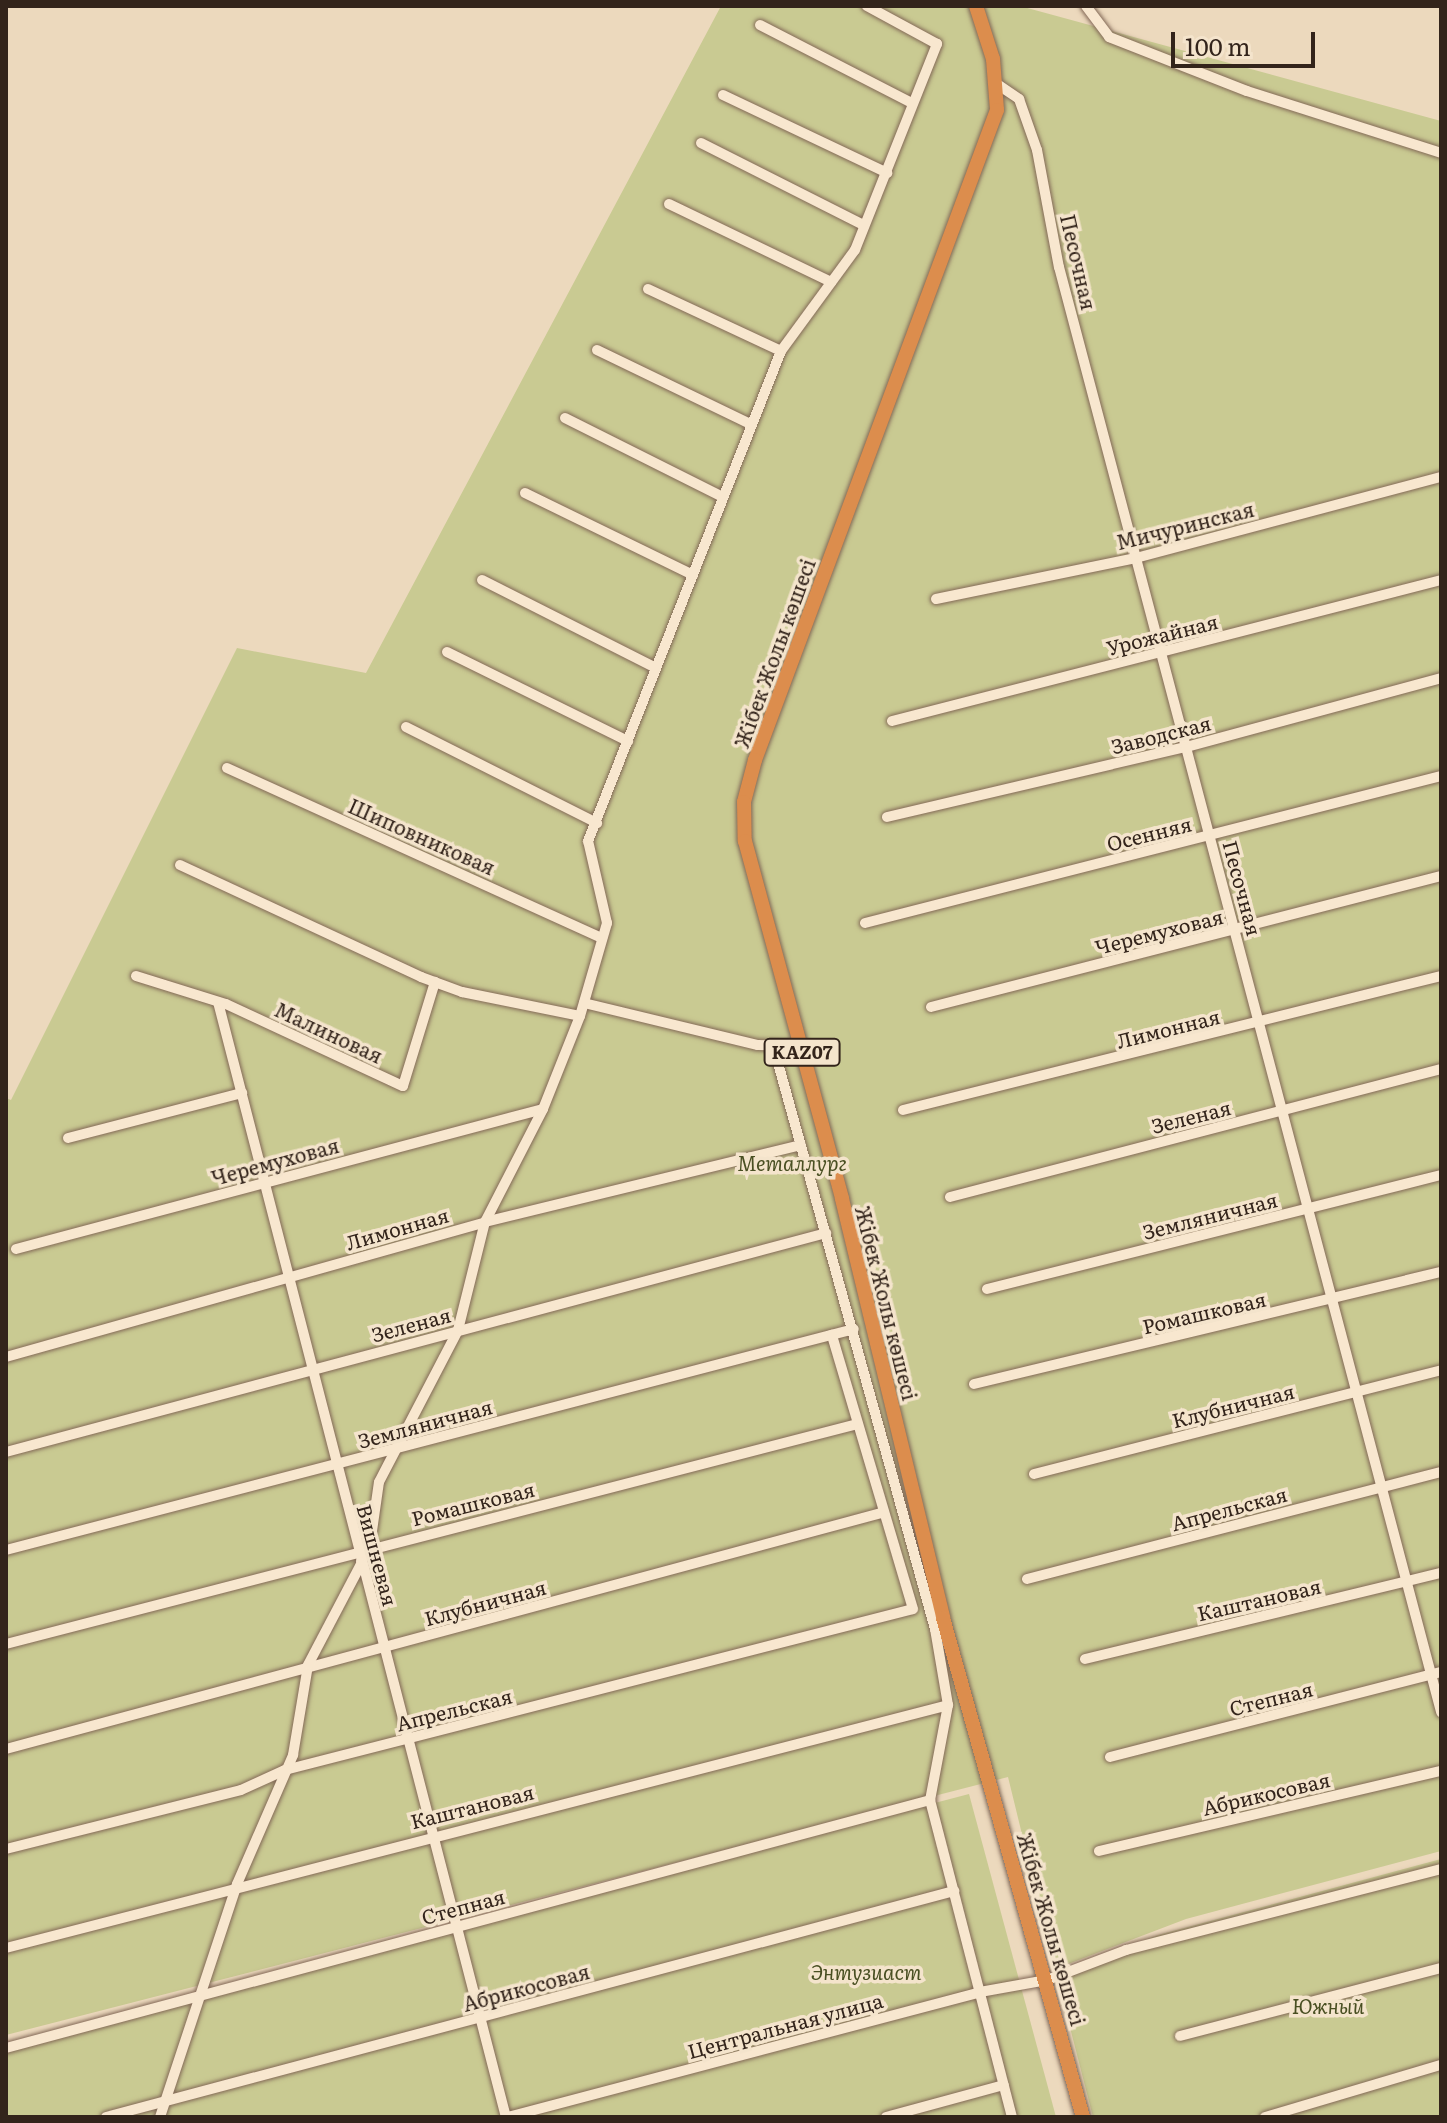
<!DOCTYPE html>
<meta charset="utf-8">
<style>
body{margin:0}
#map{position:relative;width:1447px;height:2123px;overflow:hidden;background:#ecd9bd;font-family:Literata,serif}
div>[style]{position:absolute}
.green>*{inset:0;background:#c9ca92}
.roads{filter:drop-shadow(0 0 2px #836957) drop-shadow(0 0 2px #836957)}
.minor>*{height:10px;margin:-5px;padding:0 5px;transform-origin:5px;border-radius:5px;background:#f8e7cf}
.highway>*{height:14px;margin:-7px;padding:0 7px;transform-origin:7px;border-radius:7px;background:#dc8d4d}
span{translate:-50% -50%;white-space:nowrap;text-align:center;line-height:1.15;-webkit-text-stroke:7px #f4e4cc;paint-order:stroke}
.shield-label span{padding:2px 6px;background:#f4e4cc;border:2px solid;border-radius:6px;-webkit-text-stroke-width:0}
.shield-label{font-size:18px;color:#33241b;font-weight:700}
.street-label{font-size:20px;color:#33241b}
.park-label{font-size:20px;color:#494f22;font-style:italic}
.frame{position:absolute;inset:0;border:8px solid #33241b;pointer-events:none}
.scale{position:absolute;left:1171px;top:32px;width:144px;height:36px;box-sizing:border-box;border:4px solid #33241b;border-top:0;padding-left:10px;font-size:24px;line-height:28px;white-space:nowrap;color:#33241b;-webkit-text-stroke:6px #f4e4cc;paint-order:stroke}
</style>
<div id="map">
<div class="green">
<i style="clip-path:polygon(721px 6px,1020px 6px,1441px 121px,1441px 1851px,1186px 1919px,1055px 1969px,1008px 1777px,6px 2035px,6px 1098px,11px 1100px,237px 648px,366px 673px)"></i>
<i style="clip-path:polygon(969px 1794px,1056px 2117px,6px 2117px,6px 2046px)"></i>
<i style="clip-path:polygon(1441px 1859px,1441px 2117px,1093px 2117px,1056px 1973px,1158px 1935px)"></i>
</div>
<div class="roads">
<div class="minor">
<i style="left:1086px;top:6px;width:39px;rotate:53deg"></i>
<i style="left:1109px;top:37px;width:148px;rotate:21.4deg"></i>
<i style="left:1247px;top:91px;width:204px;rotate:17.7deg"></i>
<i style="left:760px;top:25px;width:171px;rotate:27.2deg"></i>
<i style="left:997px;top:84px;width:27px;rotate:34deg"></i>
<i style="left:1019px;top:99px;width:54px;rotate:70.6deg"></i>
<i style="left:1037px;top:150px;width:119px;rotate:79.4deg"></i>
<i style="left:1059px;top:267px;width:1495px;rotate:75.19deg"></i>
<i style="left:723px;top:95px;width:182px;rotate:25.4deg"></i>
<i style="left:701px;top:143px;width:182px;rotate:26.8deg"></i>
<i style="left:669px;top:204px;width:180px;rotate:25.7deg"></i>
<i style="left:648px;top:289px;width:147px;rotate:25deg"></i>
<i style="left:597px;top:350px;width:172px;rotate:25.8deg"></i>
<i style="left:565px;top:418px;width:177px;rotate:26.6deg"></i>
<i style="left:525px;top:493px;width:187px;rotate:26deg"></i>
<i style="left:482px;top:580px;width:195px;rotate:26.8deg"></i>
<i style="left:936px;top:599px;width:204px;rotate:-11.6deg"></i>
<i style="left:1136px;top:558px;width:316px;rotate:-14.9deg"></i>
<i style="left:447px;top:652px;width:202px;rotate:26.2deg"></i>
<i style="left:892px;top:721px;width:567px;rotate:-14.4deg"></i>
<i style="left:406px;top:727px;width:214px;rotate:26.7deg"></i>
<i style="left:227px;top:768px;width:412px;rotate:24.4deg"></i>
<i style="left:887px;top:817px;width:307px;rotate:-13.2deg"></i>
<i style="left:1186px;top:747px;width:264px;rotate:-15.1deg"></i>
<i style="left:180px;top:865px;width:266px;rotate:24.9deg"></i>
<i style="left:421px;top:977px;width:44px;rotate:20.1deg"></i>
<i style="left:462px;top:992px;width:120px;rotate:11.5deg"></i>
<i style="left:865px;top:923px;width:594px;rotate:-14.32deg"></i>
<i style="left:136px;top:976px;width:94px;rotate:17.3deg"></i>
<i style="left:226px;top:1004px;width:195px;rotate:24.9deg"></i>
<i style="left:403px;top:1086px;width:109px;rotate:-72.9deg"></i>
<i style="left:218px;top:1002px;width:1152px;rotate:75.52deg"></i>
<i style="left:584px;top:1003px;width:179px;rotate:13.6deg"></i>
<i style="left:758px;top:1045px;width:43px;rotate:1.3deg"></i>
<i style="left:931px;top:1007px;width:527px;rotate:-14.41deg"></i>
<i style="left:773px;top:1045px;width:606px;rotate:74.5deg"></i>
<i style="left:935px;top:1629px;width:77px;rotate:80.3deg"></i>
<i style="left:948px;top:1705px;width:97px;rotate:100.7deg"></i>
<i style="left:930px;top:1800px;width:327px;rotate:75.5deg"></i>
<i style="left:903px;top:1110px;width:554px;rotate:-13.99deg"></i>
<i style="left:68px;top:1138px;width:180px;rotate:-14.5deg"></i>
<i style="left:950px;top:1197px;width:507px;rotate:-14.61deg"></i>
<i style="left:16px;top:1249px;width:545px;rotate:-14.88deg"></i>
<i style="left:987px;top:1289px;width:468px;rotate:-14.1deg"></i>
<i style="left:6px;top:1357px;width:498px;rotate:-15.7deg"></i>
<i style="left:485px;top:1222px;width:325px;rotate:-13.7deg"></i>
<i style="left:974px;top:1384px;width:480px;rotate:-13.5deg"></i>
<i style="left:6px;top:1452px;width:849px;rotate:-14.95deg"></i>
<i style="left:1034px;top:1474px;width:420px;rotate:-14.3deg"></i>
<i style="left:6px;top:1550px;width:876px;rotate:-14.61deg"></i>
<i style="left:361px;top:1561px;width:32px;rotate:-70deg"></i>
<i style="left:372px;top:1531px;width:49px;rotate:-81.9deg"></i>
<i style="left:379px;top:1482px;width:171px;rotate:-62.5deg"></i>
<i style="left:458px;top:1330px;width:111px;rotate:-76deg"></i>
<i style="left:485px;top:1222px;width:127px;rotate:-62.8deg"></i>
<i style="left:543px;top:1109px;width:100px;rotate:-68.3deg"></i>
<i style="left:580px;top:1016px;width:97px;rotate:-73.8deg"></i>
<i style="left:607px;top:923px;width:84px;rotate:-103deg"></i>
<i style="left:588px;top:841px;width:527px;rotate:-68.5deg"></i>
<i style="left:781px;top:351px;width:125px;rotate:-53.8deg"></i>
<i style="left:855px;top:250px;width:222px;rotate:-68.3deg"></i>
<i style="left:937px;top:44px;width:80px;rotate:-151.5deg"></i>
<i style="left:1027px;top:1579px;width:428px;rotate:-14.5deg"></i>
<i style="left:6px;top:1644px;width:879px;rotate:-14.49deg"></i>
<i style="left:1085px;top:1659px;width:366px;rotate:-13.6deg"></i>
<i style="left:6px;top:1749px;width:906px;rotate:-15.09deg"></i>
<i style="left:1110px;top:1757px;width:342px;rotate:-14.4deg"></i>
<i style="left:6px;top:1849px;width:242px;rotate:-14.1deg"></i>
<i style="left:241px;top:1790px;width:48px;rotate:-24.4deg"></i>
<i style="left:285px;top:1770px;width:648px;rotate:-14.38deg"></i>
<i style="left:913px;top:1609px;width:286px;rotate:-106.5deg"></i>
<i style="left:1099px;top:1851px;width:351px;rotate:-13.2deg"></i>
<i style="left:6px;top:1948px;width:973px;rotate:-14.46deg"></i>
<i style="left:1180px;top:2036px;width:270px;rotate:-14.6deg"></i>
<i style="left:6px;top:2048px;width:957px;rotate:-15.02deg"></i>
<i style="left:106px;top:2117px;width:878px;rotate:-14.92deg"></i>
<i style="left:160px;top:2117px;width:245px;rotate:-71.7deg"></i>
<i style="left:237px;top:1884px;width:141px;rotate:-66.5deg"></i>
<i style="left:293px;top:1755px;width:91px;rotate:-80.5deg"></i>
<i style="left:308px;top:1665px;width:114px;rotate:-62.3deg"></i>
<i style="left:508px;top:2117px;width:488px;rotate:-14.8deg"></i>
<i style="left:980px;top:1992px;width:68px;rotate:-10.2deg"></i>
<i style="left:1047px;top:1980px;width:85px;rotate:-20.8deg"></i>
<i style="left:1126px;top:1950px;width:325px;rotate:-14.4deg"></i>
<i style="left:886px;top:2117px;width:122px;rotate:-15.2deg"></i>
<i style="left:1265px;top:2117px;width:184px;rotate:-16.5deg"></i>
</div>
<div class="highway">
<i style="left:976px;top:6px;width:56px;rotate:72.2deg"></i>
<i style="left:993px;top:59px;width:51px;rotate:85.5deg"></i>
<i style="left:997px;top:110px;width:694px;rotate:110.42deg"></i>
<i style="left:755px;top:760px;width:43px;rotate:104.7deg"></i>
<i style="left:744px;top:802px;width:39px;rotate:89deg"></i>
<i style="left:745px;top:841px;width:371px;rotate:74.8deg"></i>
<i style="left:842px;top:1199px;width:431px;rotate:76.4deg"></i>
<i style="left:943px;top:1618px;width:518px;rotate:74.33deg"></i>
</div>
</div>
<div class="shield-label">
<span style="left:802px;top:1052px">KAZ07</span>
</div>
<div class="street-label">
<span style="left:1079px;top:262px;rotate:77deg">Песочная</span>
<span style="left:1185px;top:525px;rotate:-14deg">Мичуринская</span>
<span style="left:1162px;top:634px;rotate:-14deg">Урожайная</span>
<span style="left:774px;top:653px;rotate:-70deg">Жібек Жолы көшесі</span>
<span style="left:1161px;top:734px;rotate:-14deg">Заводская</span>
<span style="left:1149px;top:833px;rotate:-14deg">Осенняя</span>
<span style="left:422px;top:836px;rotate:24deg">Шиповниковая</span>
<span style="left:1243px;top:888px;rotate:75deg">Песочная</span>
<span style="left:1159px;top:931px;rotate:-14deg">Черемуховая</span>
<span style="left:1168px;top:1028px;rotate:-14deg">Лимонная</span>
<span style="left:329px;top:1032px;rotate:25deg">Малиновая</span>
<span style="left:1191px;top:1116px;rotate:-14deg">Зеленая</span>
<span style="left:275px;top:1161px;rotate:-15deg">Черемуховая</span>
<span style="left:1210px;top:1215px;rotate:-14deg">Земляничная</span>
<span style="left:397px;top:1228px;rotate:-16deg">Лимонная</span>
<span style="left:887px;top:1303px;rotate:76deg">Жібек Жолы көшесі</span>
<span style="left:1204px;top:1312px;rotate:-13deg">Ромашковая</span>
<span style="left:411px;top:1324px;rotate:-15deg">Зеленая</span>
<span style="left:1233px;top:1405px;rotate:-14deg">Клубничная</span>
<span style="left:425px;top:1423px;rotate:-15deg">Земляничная</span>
<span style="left:473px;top:1503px;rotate:-14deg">Ромашковая</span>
<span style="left:1229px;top:1508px;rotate:-15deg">Апрельская</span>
<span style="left:378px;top:1555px;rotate:75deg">Вишневая</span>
<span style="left:1259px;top:1599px;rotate:-13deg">Каштановая</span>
<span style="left:485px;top:1602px;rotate:-15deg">Клубничная</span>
<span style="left:1271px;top:1698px;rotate:-14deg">Степная</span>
<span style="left:454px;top:1709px;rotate:-14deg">Апрельская</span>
<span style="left:1266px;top:1793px;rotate:-13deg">Абрикосовая</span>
<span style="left:472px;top:1806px;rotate:-14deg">Каштановая</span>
<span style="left:463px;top:1906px;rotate:-15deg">Степная</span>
<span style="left:1052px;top:1929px;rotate:74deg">Жібек Жолы көшесі</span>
<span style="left:526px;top:1987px;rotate:-15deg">Абрикосовая</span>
<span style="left:785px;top:2025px;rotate:-15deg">Центральная улица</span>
</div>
<div class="park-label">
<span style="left:792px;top:1162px">Металлург</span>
<span style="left:866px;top:1971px">Энтузиаст</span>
<span style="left:1328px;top:2005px">Южный</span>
</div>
<div class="frame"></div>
<div class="scale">100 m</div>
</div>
